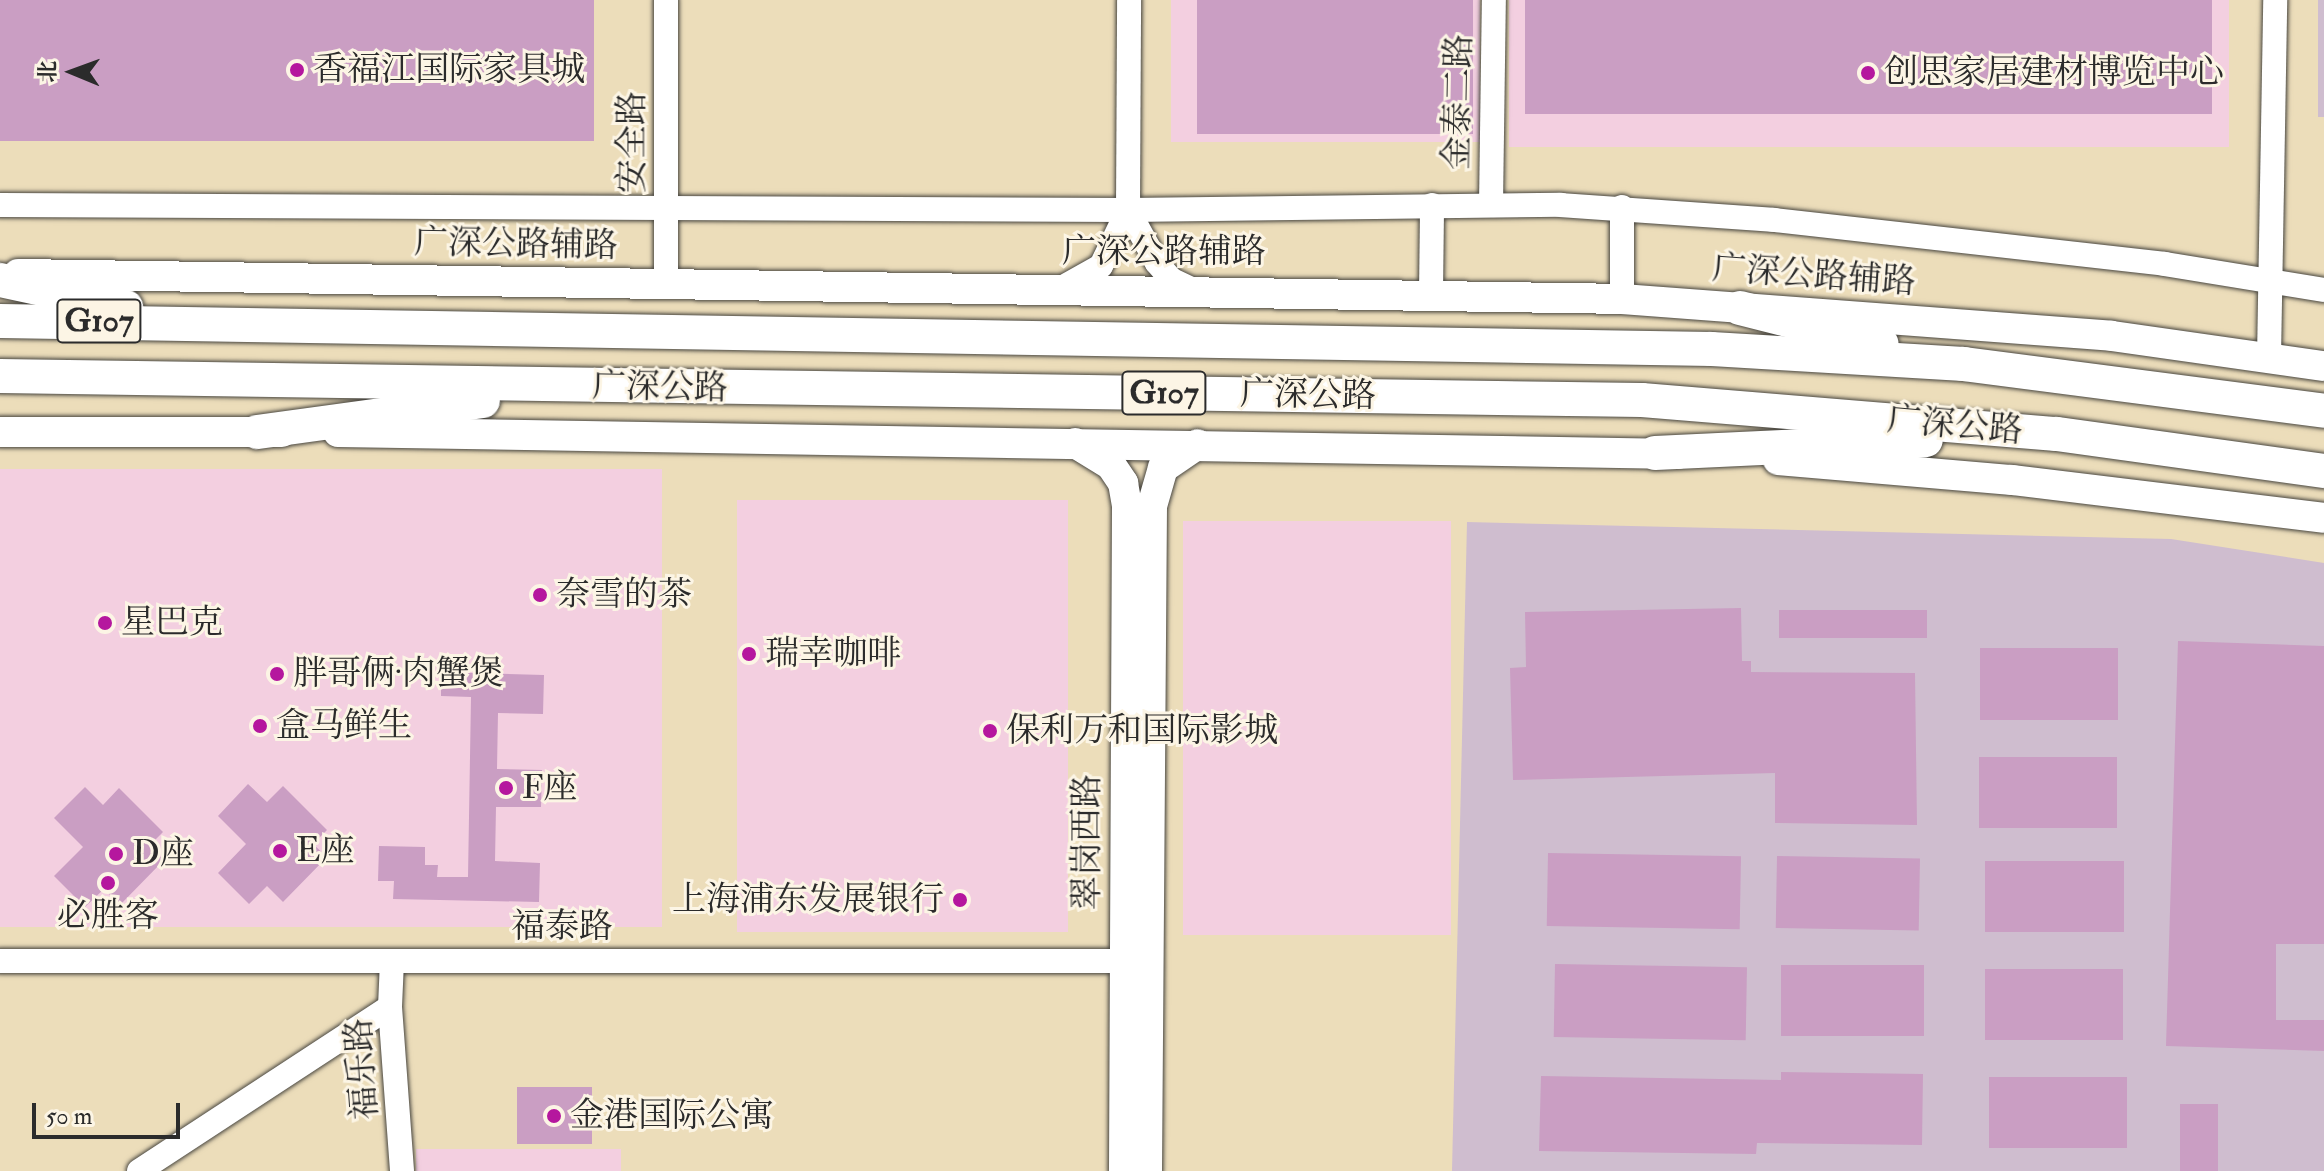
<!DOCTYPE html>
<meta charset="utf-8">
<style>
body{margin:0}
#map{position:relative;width:2324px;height:1171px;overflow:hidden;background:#ecddba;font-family:"IM FELL Double Pica","Noto Serif SC",serif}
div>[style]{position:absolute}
.built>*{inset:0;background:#f3cfe0;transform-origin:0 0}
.industrial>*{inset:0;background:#cfbdcf;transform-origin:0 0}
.building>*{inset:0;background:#ca9ec3;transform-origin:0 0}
.roads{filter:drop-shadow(0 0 2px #484640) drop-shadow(0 0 2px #484640)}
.minor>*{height:24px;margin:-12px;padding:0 12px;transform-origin:12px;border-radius:12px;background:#fff}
.major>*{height:30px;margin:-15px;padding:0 15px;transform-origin:15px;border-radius:15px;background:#fff}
.highway>*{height:34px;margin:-17px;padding:0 17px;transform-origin:17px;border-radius:17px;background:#fff}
.dots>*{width:22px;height:22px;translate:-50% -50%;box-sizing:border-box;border:4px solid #fcf5e5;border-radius:50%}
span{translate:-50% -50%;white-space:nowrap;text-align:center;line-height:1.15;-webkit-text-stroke:6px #fcf5e5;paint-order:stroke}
.shield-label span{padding:2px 6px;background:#fcf5e5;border:2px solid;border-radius:6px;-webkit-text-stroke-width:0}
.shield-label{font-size:32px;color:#2b2b2b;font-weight:700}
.poi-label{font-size:34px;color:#2b2b2b}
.left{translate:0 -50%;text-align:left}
.right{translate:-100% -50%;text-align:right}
.street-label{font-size:34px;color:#2b2b2b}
.north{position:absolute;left:32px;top:32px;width:80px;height:80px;-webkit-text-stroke:6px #fcf5e5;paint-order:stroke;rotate:271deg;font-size:22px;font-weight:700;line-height:32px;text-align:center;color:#2b2b2b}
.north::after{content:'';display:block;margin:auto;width:28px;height:36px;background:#2b2b2b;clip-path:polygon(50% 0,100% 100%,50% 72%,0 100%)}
.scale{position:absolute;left:32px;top:1103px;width:148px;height:36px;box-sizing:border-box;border:4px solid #2b2b2b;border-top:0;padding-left:10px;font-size:24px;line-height:28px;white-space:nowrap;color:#2b2b2b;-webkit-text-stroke:6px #fcf5e5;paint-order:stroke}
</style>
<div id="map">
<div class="built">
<i style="left:1171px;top:0;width:309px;height:142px"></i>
<i style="left:1509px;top:0;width:720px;height:147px"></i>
<i style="left:662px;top:469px;width:458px;height:662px;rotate:90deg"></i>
<i style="left:737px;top:500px;width:331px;height:432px"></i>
<i style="left:1183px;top:521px;width:268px;height:414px"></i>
<i style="left:416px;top:1149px;width:205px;height:22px"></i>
</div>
<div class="industrial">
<i style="left:2318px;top:0;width:6px;height:117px"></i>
<i style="clip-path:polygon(1467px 522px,2171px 539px,2324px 563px,2324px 1171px,1452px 1171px)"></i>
</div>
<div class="building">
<i style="left:0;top:0;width:594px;height:141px"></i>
<i style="left:1197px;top:0;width:276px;height:134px"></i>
<i style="left:1525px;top:0;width:687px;height:114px"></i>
<i style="clip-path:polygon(1741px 608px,1742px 661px,1751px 661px,1751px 672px,1915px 673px,1917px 825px,1775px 823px,1775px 773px,1513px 780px,1510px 668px,1526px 667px,1525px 612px)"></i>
<i style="left:1927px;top:610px;width:28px;height:148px;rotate:90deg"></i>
<i style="clip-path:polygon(2178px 641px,2324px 646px,2324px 944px,2276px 944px,2276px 1020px,2324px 1020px,2324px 1051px,2166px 1046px)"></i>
<i style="left:1980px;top:648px;width:138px;height:72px"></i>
<i style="clip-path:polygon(441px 672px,544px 675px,543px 714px,498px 713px,497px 769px,542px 770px,541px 807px,496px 807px,495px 861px,540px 863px,539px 902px,393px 899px,394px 881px,378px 881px,379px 846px,425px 847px,425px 865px,438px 865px,437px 877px,468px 877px,471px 697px,441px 696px)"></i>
<i style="left:1979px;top:757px;width:138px;height:71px"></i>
<i style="clip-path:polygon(248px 784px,267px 802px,283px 786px,327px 830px,313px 844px,327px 857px,283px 902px,267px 886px,249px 904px,218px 873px,246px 844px,218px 816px)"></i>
<i style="clip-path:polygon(85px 787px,103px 805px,119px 788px,163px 832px,149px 846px,164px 860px,120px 905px,104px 889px,85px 907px,54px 876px,83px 847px,54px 818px)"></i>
<i style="left:1548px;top:853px;width:193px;height:73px;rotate:1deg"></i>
<i style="left:1777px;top:856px;width:143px;height:72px;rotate:1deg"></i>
<i style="left:1985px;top:861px;width:139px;height:71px"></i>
<i style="left:1555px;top:964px;width:192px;height:73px;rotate:1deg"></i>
<i style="left:1781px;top:965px;width:143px;height:71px"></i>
<i style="left:1985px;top:969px;width:138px;height:71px"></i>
<i style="clip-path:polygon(1781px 1072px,1923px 1074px,1922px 1145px,1757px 1143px,1756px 1154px,1539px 1151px,1541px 1076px,1781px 1080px)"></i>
<i style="left:1989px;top:1077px;width:138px;height:71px"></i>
<i style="left:517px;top:1087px;width:75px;height:57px"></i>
<i style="left:2180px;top:1104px;width:38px;height:67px"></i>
</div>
<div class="roads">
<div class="minor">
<i style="left:0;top:205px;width:1128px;rotate:0.25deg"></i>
<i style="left:1128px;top:210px;width:433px;rotate:-0.7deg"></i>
<i style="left:1561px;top:205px;width:214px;rotate:4deg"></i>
<i style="left:1774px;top:220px;width:393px;rotate:6.4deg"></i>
<i style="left:2165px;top:264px;width:161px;rotate:9.3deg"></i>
<i style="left:1491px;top:205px;width:205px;rotate:-89.2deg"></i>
<i style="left:1128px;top:210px;width:60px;rotate:61.3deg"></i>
<i style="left:1157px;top:263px;width:23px;rotate:49deg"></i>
<i style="left:1172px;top:280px;width:21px;rotate:25deg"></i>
<i style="left:666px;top:284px;width:284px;rotate:-90deg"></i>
<i style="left:1058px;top:290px;width:49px;rotate:-29.2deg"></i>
<i style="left:1101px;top:266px;width:62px;rotate:-64.3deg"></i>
<i style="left:1128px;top:210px;width:210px;rotate:-89.7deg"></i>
<i style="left:1431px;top:293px;width:88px;rotate:-89.3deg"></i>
<i style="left:1622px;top:299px;width:92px;rotate:-90deg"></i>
<i style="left:2269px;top:358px;width:358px;rotate:-89deg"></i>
<i style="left:0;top:961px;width:1125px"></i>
<i style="left:392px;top:961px;width:46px;rotate:92.5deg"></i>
<i style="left:390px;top:1007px;width:164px;rotate:85.8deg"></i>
<i style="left:139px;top:1171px;width:300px;rotate:-33.2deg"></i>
</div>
<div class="major">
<i style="left:18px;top:274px;width:1604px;rotate:0.89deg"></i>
<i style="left:1622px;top:299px;width:491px;rotate:4.3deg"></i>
<i style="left:2112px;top:336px;width:214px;rotate:8.1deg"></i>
<i style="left:0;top:432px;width:282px"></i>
<i style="left:338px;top:432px;width:1340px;rotate:0.94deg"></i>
<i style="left:1075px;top:443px;width:42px;rotate:31.4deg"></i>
<i style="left:1111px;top:465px;width:22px;rotate:56deg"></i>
<i style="left:1123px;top:483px;width:23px;rotate:80deg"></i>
<i style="left:1127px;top:506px;width:665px;rotate:90.26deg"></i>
<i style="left:1778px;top:460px;width:235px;rotate:4.9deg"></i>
<i style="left:2012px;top:480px;width:314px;rotate:6.9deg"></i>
<i style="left:1147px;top:1171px;width:665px;rotate:-89.57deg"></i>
<i style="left:1152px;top:506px;width:40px;rotate:-74deg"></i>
<i style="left:1163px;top:468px;width:42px;rotate:-34.4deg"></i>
</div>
<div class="highway">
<i style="left:0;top:280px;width:129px;rotate:12.1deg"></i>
<i style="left:1740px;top:308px;width:146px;rotate:14.2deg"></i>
<i style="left:0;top:321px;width:1712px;rotate:0.94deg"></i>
<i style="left:1712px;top:349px;width:252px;rotate:3.4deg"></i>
<i style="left:1964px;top:364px;width:363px;rotate:7.4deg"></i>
<i style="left:0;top:376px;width:1642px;rotate:0.84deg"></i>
<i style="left:1642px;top:400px;width:416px;rotate:4.7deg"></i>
<i style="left:2057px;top:434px;width:270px;rotate:7.9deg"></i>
<i style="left:257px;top:432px;width:228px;rotate:-7.8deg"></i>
<i style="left:1655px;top:453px;width:271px;rotate:-2.7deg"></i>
</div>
</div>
<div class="dots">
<i style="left:297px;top:70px;background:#b5179e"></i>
<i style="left:1868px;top:73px;background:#b5179e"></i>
<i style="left:540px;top:595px;background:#b5179e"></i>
<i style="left:105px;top:623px;background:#b5179e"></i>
<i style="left:749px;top:654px;background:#b5179e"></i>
<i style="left:277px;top:674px;background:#b5179e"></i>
<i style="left:260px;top:726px;background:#b5179e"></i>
<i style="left:990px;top:731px;background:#b5179e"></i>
<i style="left:506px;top:788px;background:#b5179e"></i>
<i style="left:280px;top:851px;background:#b5179e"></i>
<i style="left:116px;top:854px;background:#b5179e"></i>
<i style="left:108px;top:883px;background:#b5179e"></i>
<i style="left:960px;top:900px;background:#b5179e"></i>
<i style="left:554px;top:1116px;background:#b5179e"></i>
</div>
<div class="shield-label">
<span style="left:99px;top:321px">G107</span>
<span style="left:1164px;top:393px">G107</span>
</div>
<div class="poi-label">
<span class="left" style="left:313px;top:70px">香福江国际家具城</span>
<span class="left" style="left:1884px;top:73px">创思家居建材博览中心</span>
<span class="left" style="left:556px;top:595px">奈雪的茶</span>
<span class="left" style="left:121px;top:623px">星巴克</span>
<span class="left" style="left:765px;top:654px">瑞幸咖啡</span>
<span class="left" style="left:293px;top:674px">胖哥俩·肉蟹煲</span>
<span class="left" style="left:276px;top:726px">盒马鲜生</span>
<span class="left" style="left:1006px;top:731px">保利万和国际影城</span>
<span class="left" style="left:522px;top:788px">F座</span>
<span class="left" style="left:296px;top:851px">E座</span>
<span class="left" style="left:132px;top:854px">D座</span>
<span class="right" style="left:944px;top:900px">上海浦东发展银行</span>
<span style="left:108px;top:916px">必胜客</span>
<span class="left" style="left:570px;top:1116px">金港国际公寓</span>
</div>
<div class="street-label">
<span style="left:1458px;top:102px;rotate:-89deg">金泰二路</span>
<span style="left:632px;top:142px;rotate:-90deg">安全路</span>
<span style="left:516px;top:244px;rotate:1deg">广深公路辅路</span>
<span style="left:1164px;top:252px">广深公路辅路</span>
<span style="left:1814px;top:275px;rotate:4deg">广深公路辅路</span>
<span style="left:660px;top:387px;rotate:1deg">广深公路</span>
<span style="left:1308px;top:395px;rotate:1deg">广深公路</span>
<span style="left:1955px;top:425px;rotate:5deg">广深公路</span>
<span style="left:1087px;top:842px;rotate:-90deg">翠岗西路</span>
<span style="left:562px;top:927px">福泰路</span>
<span style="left:362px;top:1069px;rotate:-94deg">福乐路</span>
</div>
<div class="north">北</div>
<div class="scale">50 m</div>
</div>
